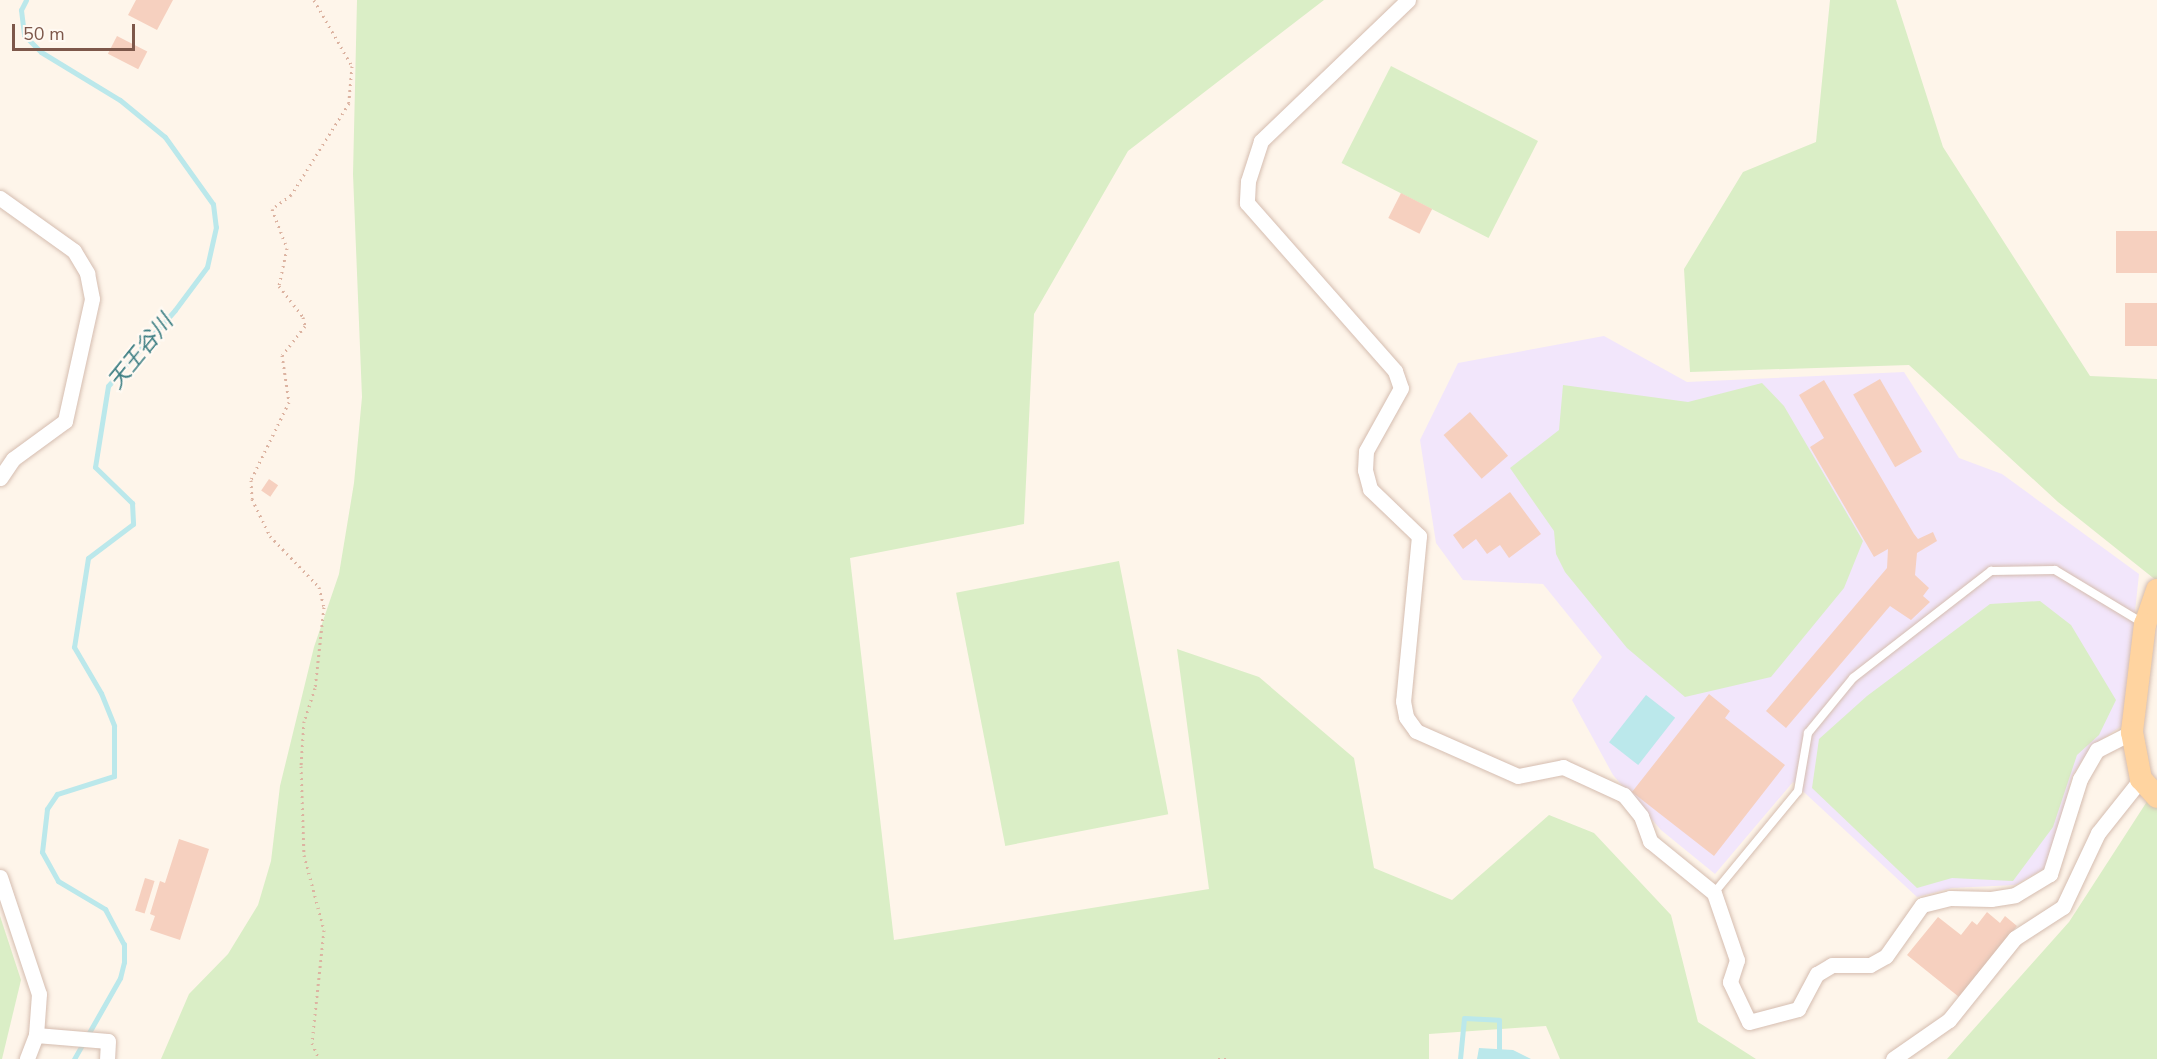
<!DOCTYPE html>
<meta charset="utf-8">
<style>
body{margin:0}
#map{position:relative;width:2157px;height:1059px;overflow:hidden;background:#fef5ea;font-family:"Nunito Sans","Noto Sans JP",sans-serif}
div>[style]{position:absolute}
.education>*{inset:0;background:#f2e6fb}
.green>*{inset:0;background:#daeec6;transform-origin:0 0}
.water>*{inset:0;background:#bbe8eb;transform-origin:0 0}
.stream>*{height:5px;margin:-2.5px;padding:0 2.5px;transform-origin:2.5px;border-radius:2.5px;background:#bbe8eb}
.building>*{inset:0;background:#f6d0bf;transform-origin:0 0}
.path>*{height:3px;margin-top:-1.5px;transform-origin:0;background:repeating-linear-gradient(90deg,#dcb3a1 0 1.5px,transparent 0 6px)}
.roads{filter:drop-shadow(0 0 2px #d5bdb0) drop-shadow(0 0 2px #d5bdb0)}
.service>*{height:8px;margin:-4px;padding:0 4px;transform-origin:4px;border-radius:4px;background:#fff}
.minor>*{height:15px;margin:-7.5px;padding:0 7.5px;transform-origin:7.5px;border-radius:7.5px;background:#fff}
.primary>*{height:22px;margin:-11px;padding:0 11px;transform-origin:11px;border-radius:11px;background:#ffd4a0}
span{translate:-50% -50%;white-space:nowrap;text-align:center;line-height:1.15;-webkit-text-stroke:4.5px #fff9f2;paint-order:stroke}
.water-label{font-size:22px;color:#3b7d82;font-style:italic}
.scale{position:absolute;left:12px;top:24px;width:123px;height:27px;box-sizing:border-box;border:3px solid #7d574a;border-top:0;padding-left:8px;font-size:18px;line-height:21px;white-space:nowrap;color:#7d574a;-webkit-text-stroke:4px #fff9f2;paint-order:stroke}
</style>
<div id="map">
<div class="education">
<i style="clip-path:polygon(1604px 336px,1687px 382px,1904px 372px,1959px 458px,2002px 474px,2139px 574px,2123px 725px,2091px 747px,2072px 776px,2055px 847px,2044px 869px,2015px 885px,1952px 888px,1917px 897px,1793px 782px,1715px 874px,1661px 830px,1613px 775px,1572px 700px,1602px 657px,1543px 584px,1463px 580px,1436px 543px,1420px 440px,1458px 363px)"></i>
</div>
<div class="green">
<i style="clip-path:polygon(357px 0,1324px 0,1128px 151px,1034px 314px,1024px 524px,850px 558px,894px 940px,1209px 889px,1177px 649px,1259px 677px,1354px 758px,1374px 868px,1452px 900px,1549px 815px,1594px 833px,1671px 915px,1698px 1022px,1756px 1059px,1560px 1059px,1546px 1026px,1429px 1034px,1429px 1059px,161px 1059px,189px 994px,228px 954px,258px 905px,271px 861px,280px 786px,314px 647px,339px 574px,354px 483px,362px 397px,353px 174px)"></i>
<i style="clip-path:polygon(1830px 0,1896px 0,1943px 147px,2090px 376px,2157px 379px,2157px 581px,2058px 502px,1909px 365px,1690px 372px,1684px 269px,1743px 172px,1816px 142px)"></i>
<i style="left:1391px;top:66px;width:165px;height:109px;rotate:27deg"></i>
<i style="clip-path:polygon(1762px 383px,1784px 406px,1863px 541px,1844px 588px,1771px 677px,1685px 697px,1627px 648px,1565px 572px,1556px 554px,1554px 531px,1510px 468px,1559px 430px,1563px 385px,1688px 402px)"></i>
<i style="left:1119px;top:561px;width:258px;height:166px;rotate:79deg"></i>
<i style="clip-path:polygon(2040px 601px,2071px 625px,2116px 700px,2099px 735px,2077px 755px,2053px 827px,2013px 881px,1952px 878px,1917px 888px,1812px 788px,1819px 739px,1867px 696px,1990px 604px)"></i>
<i style="clip-path:polygon(2157px 786px,2157px 1059px,1947px 1059px,2069px 922px)"></i>
<i style="clip-path:polygon(0 916px,21px 980px,2px 1059px,0 1059px)"></i>
</div>
<div class="water">
<i style="left:1646px;top:695px;width:37px;height:60px;rotate:38deg"></i>
<i style="clip-path:polygon(1479px 1048px,1513px 1050px,1531px 1059px,1477px 1059px)"></i>
</div>
<div class="stream">
<i style="left:26px;top:0;width:11px;rotate:117deg"></i>
<i style="left:21px;top:10px;width:25px;rotate:83deg"></i>
<i style="left:24px;top:35px;width:24px;rotate:45deg"></i>
<i style="left:41px;top:52px;width:92px;rotate:31.3deg"></i>
<i style="left:120px;top:100px;width:58px;rotate:39.4deg"></i>
<i style="left:165px;top:137px;width:82px;rotate:54.4deg"></i>
<i style="left:213px;top:204px;width:23px;rotate:83deg"></i>
<i style="left:216px;top:227px;width:41px;rotate:102.7deg"></i>
<i style="left:207px;top:267px;width:54px;rotate:126.7deg"></i>
<i style="left:175px;top:310px;width:101px;rotate:131.4deg"></i>
<i style="left:108px;top:386px;width:82px;rotate:99.1deg"></i>
<i style="left:95px;top:467px;width:52px;rotate:44.2deg"></i>
<i style="left:132px;top:503px;width:21px;rotate:87deg"></i>
<i style="left:133px;top:524px;width:56px;rotate:142.9deg"></i>
<i style="left:88px;top:558px;width:90px;rotate:98.9deg"></i>
<i style="left:74px;top:647px;width:53px;rotate:59.6deg"></i>
<i style="left:101px;top:693px;width:35px;rotate:68deg"></i>
<i style="left:114px;top:726px;width:50px;rotate:90deg"></i>
<i style="left:114px;top:776px;width:60px;rotate:162.5deg"></i>
<i style="left:57px;top:794px;width:18px;rotate:124deg"></i>
<i style="left:47px;top:809px;width:43px;rotate:96.6deg"></i>
<i style="left:42px;top:852px;width:33px;rotate:61deg"></i>
<i style="left:58px;top:881px;width:55px;rotate:30.8deg"></i>
<i style="left:105px;top:909px;width:40px;rotate:62deg"></i>
<i style="left:124px;top:944px;width:18px;rotate:90deg"></i>
<i style="left:124px;top:962px;width:16px;rotate:104deg"></i>
<i style="left:120px;top:978px;width:93px;rotate:119.6deg"></i>
<i style="left:1460px;top:1059px;width:41px;rotate:-84.4deg"></i>
<i style="left:1464px;top:1018px;width:35px;rotate:3deg"></i>
<i style="left:1499px;top:1020px;width:39px;rotate:90deg"></i>
</div>
<div class="building">
<i style="clip-path:polygon(136px 0,173px 0,157px 30px,128px 15px)"></i>
<i style="left:117px;top:36px;width:34px;height:20px;rotate:27deg"></i>
<i style="left:1401px;top:193px;width:35px;height:28px;rotate:27deg"></i>
<i style="left:2116px;top:231px;width:41px;height:42px"></i>
<i style="left:2125px;top:303px;width:32px;height:43px"></i>
<i style="left:1880px;top:379px;width:84px;height:31px;rotate:60deg"></i>
<i style="clip-path:polygon(1824px 380px,1914px 534px,1918px 539px,1933px 532px,1937px 541px,1917px 553px,1915px 575px,1929px 588px,1923px 596px,1930px 602px,1911px 620px,1890px 606px,1786px 728px,1766px 711px,1887px 568px,1888px 549px,1874px 557px,1810px 447px,1824px 438px,1799px 395px)"></i>
<i style="left:1470px;top:412px;width:58px;height:35px;rotate:49deg"></i>
<i style="left:269px;top:479px;width:11px;height:14px;rotate:34deg"></i>
<i style="clip-path:polygon(1510px 492px,1541px 534px,1509px 558px,1500px 545px,1487px 554px,1476px 539px,1463px 549px,1453px 535px)"></i>
<i style="clip-path:polygon(1709px 694px,1730px 711px,1725px 718px,1785px 765px,1714px 856px,1632px 792px)"></i>
<i style="clip-path:polygon(179px 839px,209px 849px,180px 940px,150px 930px,155px 916px,150px 914px,160px 881px,165px 883px)"></i>
<i style="left:145px;top:878px;width:10px;height:34px;rotate:17deg"></i>
<i style="clip-path:polygon(1987px 912px,2000px 923px,2005px 916px,2017px 926px,1959px 997px,1907px 955px,1938px 917px,1961px 935px,1972px 921px,1977px 925px)"></i>
</div>
<div class="path">
<i style="left:314px;top:0;width:76px;rotate:60.1deg"></i>
<i style="left:352px;top:66px;width:37px;rotate:95deg"></i>
<i style="left:349px;top:103px;width:109px;rotate:122.2deg"></i>
<i style="left:291px;top:195px;width:24px;rotate:144deg"></i>
<i style="left:272px;top:209px;width:42px;rotate:69deg"></i>
<i style="left:287px;top:248px;width:39px;rotate:102deg"></i>
<i style="left:279px;top:286px;width:39px;rotate:52deg"></i>
<i style="left:303px;top:317px;width:9px;rotate:77deg"></i>
<i style="left:305px;top:326px;width:37px;rotate:128deg"></i>
<i style="left:282px;top:355px;width:48px;rotate:81.5deg"></i>
<i style="left:289px;top:402px;width:87px;rotate:116deg"></i>
<i style="left:251px;top:480px;width:19px;rotate:87deg"></i>
<i style="left:252px;top:499px;width:41px;rotate:64.1deg"></i>
<i style="left:270px;top:536px;width:71px;rotate:46.1deg"></i>
<i style="left:319px;top:587px;width:21px;rotate:76deg"></i>
<i style="left:324px;top:607px;width:81px;rotate:96.3deg"></i>
<i style="left:315px;top:688px;width:35px;rotate:108deg"></i>
<i style="left:304px;top:721px;width:45px;rotate:93.8deg"></i>
<i style="left:301px;top:766px;width:89px;rotate:88.1deg"></i>
<i style="left:304px;top:855px;width:78px;rotate:75.1deg"></i>
<i style="left:324px;top:930px;width:114px;rotate:96.1deg"></i>
<i style="left:312px;top:1043px;width:17px;rotate:66deg"></i>
<i style="left:1218px;top:1059px;width:11px"></i>
</div>
<div class="roads">
<div class="service">
<i style="left:1714px;top:893px;width:132px;rotate:-50.5deg"></i>
<i style="left:1798px;top:791px;width:59px;rotate:-80.2deg"></i>
<i style="left:1808px;top:733px;width:71px;rotate:-50.7deg"></i>
<i style="left:1853px;top:678px;width:175px;rotate:-37.8deg"></i>
<i style="left:1991px;top:571px;width:64px;rotate:-0.9deg"></i>
<i style="left:2055px;top:570px;width:103px;rotate:31.1deg"></i>
</div>
<div class="minor">
<i style="left:1408px;top:0;width:204px;rotate:136.2deg"></i>
<i style="left:1261px;top:141px;width:42px;rotate:108deg"></i>
<i style="left:1248px;top:181px;width:22px;rotate:93deg"></i>
<i style="left:1247px;top:203px;width:224px;rotate:48.6deg"></i>
<i style="left:1395px;top:371px;width:18px;rotate:71deg"></i>
<i style="left:1401px;top:388px;width:72px;rotate:119.1deg"></i>
<i style="left:1366px;top:451px;width:19px;rotate:93deg"></i>
<i style="left:1365px;top:470px;width:20px;rotate:75deg"></i>
<i style="left:1370px;top:489px;width:68px;rotate:43.8deg"></i>
<i style="left:1419px;top:536px;width:166px;rotate:95.5deg"></i>
<i style="left:1403px;top:701px;width:16px;rotate:79deg"></i>
<i style="left:1406px;top:717px;width:17px;rotate:54deg"></i>
<i style="left:1416px;top:731px;width:111px;rotate:23.8deg"></i>
<i style="left:1518px;top:776px;width:46px;rotate:-11.3deg"></i>
<i style="left:1563px;top:767px;width:67px;rotate:24.7deg"></i>
<i style="left:1624px;top:795px;width:27px;rotate:51deg"></i>
<i style="left:1641px;top:816px;width:27px;rotate:70deg"></i>
<i style="left:1650px;top:841px;width:82px;rotate:39.1deg"></i>
<i style="left:1714px;top:893px;width:71px;rotate:71.1deg"></i>
<i style="left:1737px;top:960px;width:23px;rotate:108deg"></i>
<i style="left:1730px;top:982px;width:44px;rotate:64.6deg"></i>
<i style="left:1749px;top:1022px;width:51px;rotate:-14.9deg"></i>
<i style="left:1798px;top:1009px;width:40px;rotate:-62deg"></i>
<i style="left:1817px;top:974px;width:17px;rotate:-31deg"></i>
<i style="left:1832px;top:965px;width:38px"></i>
<i style="left:1870px;top:965px;width:18px;rotate:-29deg"></i>
<i style="left:1886px;top:956px;width:62px;rotate:-54.8deg"></i>
<i style="left:1922px;top:905px;width:29px;rotate:-14deg"></i>
<i style="left:1950px;top:898px;width:41px;rotate:1.4deg"></i>
<i style="left:1991px;top:899px;width:24px;rotate:-9deg"></i>
<i style="left:2015px;top:895px;width:41px;rotate:-31deg"></i>
<i style="left:2050px;top:874px;width:100px;rotate:-72.5deg"></i>
<i style="left:2080px;top:779px;width:34px;rotate:-60deg"></i>
<i style="left:2097px;top:750px;width:39px;rotate:-27deg"></i>
<i style="left:0;top:198px;width:91px;rotate:35.6deg"></i>
<i style="left:74px;top:251px;width:26px;rotate:59deg"></i>
<i style="left:87px;top:273px;width:26px;rotate:79deg"></i>
<i style="left:92px;top:299px;width:125px;rotate:102.5deg"></i>
<i style="left:65px;top:421px;width:64px;rotate:143.8deg"></i>
<i style="left:13px;top:459px;width:23px;rotate:124deg"></i>
<i style="left:0;top:877px;width:123px;rotate:71.6deg"></i>
<i style="left:39px;top:994px;width:41px;rotate:94.2deg"></i>
<i style="left:36px;top:1035px;width:26px;rotate:111deg"></i>
<i style="left:36px;top:1035px;width:72px;rotate:4.8deg"></i>
<i style="left:108px;top:1041px;width:18px;rotate:93deg"></i>
<i style="left:1893px;top:1059px;width:68px;rotate:-34.9deg"></i>
<i style="left:1949px;top:1020px;width:105px;rotate:-51.2deg"></i>
<i style="left:2015px;top:938px;width:57px;rotate:-32.9deg"></i>
<i style="left:2063px;top:907px;width:82px;rotate:-64.7deg"></i>
<i style="left:2098px;top:833px;width:69px;rotate:-51.5deg"></i>
</div>
<div class="primary">
<i style="left:2157px;top:590px;width:36px;rotate:109deg"></i>
<i style="left:2145px;top:624px;width:109px;rotate:96.9deg"></i>
<i style="left:2132px;top:732px;width:48px;rotate:79.2deg"></i>
<i style="left:2141px;top:779px;width:24px;rotate:48deg"></i>
</div>
</div>
<div class="water-label">
<span style="left:141px;top:352px;rotate:-51deg">天王谷川</span>
</div>
<div class="scale">50 m</div>
</div>
